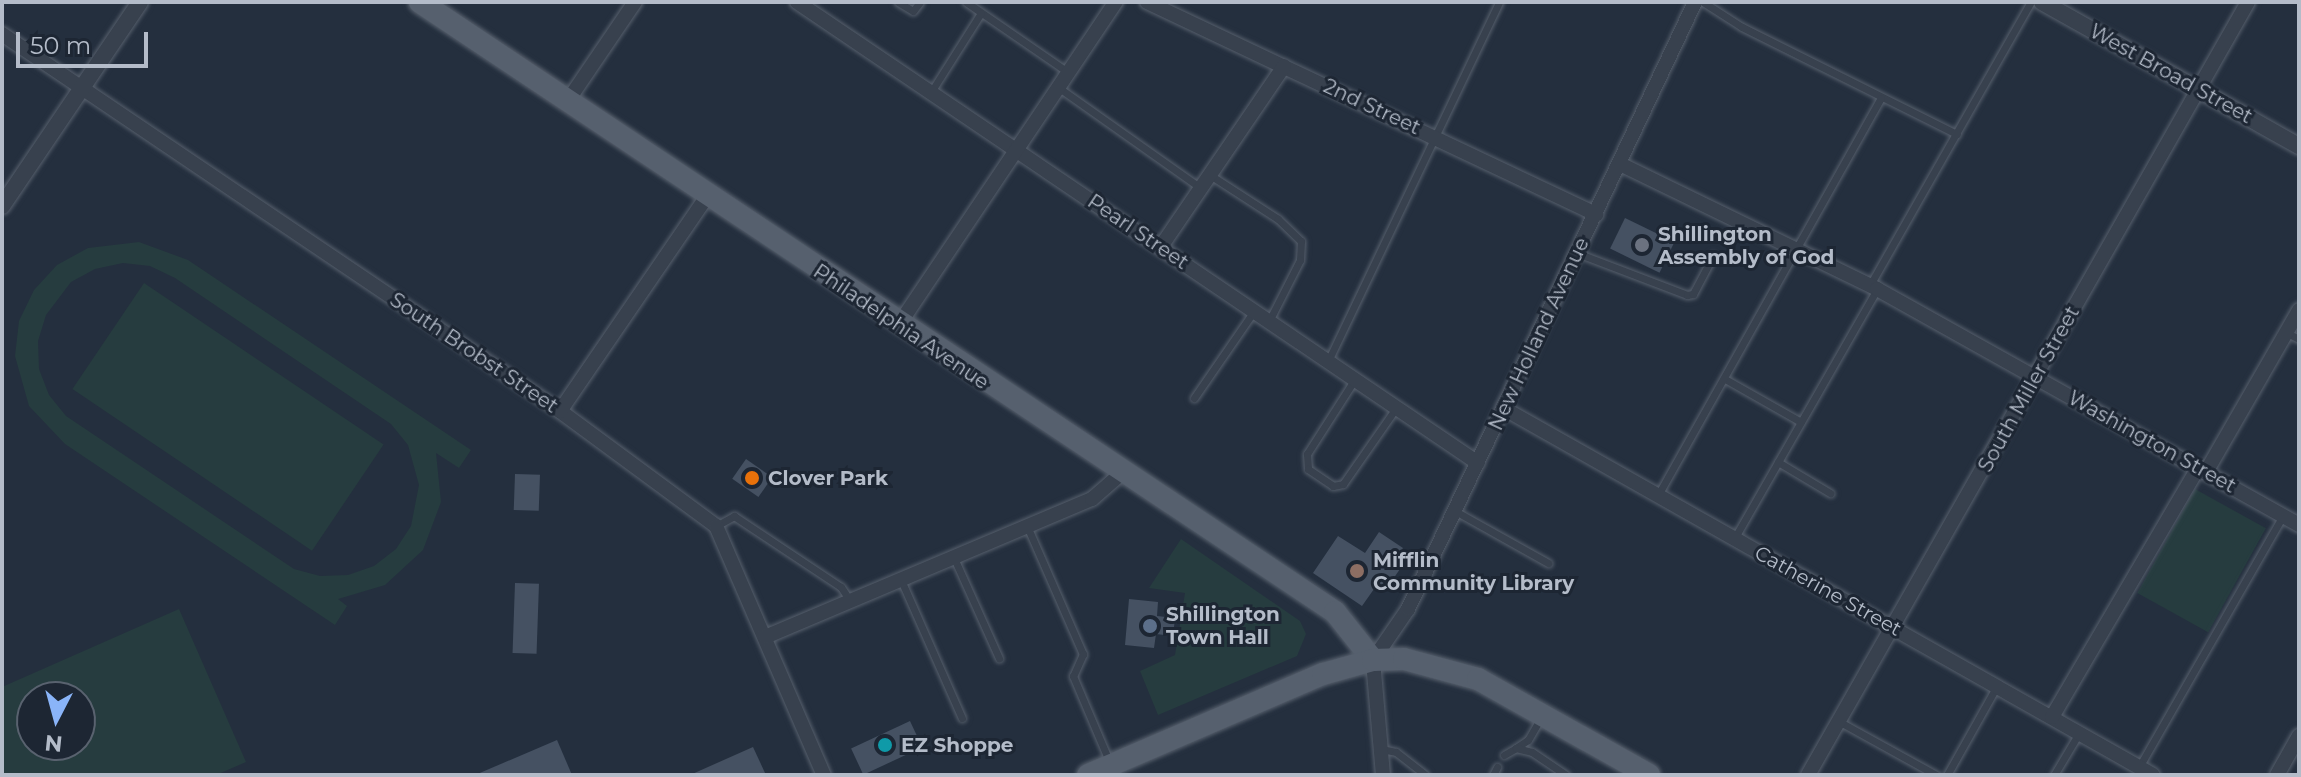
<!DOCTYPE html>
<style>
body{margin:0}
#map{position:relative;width:2301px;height:777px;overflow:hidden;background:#242f3e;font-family:Montserrat,sans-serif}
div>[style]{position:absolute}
.green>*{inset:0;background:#263c3f;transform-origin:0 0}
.building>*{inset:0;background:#455162;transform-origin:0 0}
.roads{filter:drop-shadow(0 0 2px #565f6c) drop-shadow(0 0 2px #565f6c)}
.service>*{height:7px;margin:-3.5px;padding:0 3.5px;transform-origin:3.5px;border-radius:3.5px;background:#38414e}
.minor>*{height:14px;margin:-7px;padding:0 7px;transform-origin:7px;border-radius:7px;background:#38414e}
.tertiary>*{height:16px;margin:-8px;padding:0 8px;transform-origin:8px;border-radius:8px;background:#38414e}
.primary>*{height:22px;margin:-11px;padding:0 11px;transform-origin:11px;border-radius:11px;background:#56606e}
.dots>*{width:22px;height:22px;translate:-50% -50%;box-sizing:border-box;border:4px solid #1d2633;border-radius:50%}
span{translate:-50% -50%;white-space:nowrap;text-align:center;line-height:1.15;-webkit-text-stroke:6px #1d2633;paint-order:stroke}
.street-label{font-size:20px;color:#b4bcc9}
.poi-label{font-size:20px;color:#b4bcc9;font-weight:700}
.left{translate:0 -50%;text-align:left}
.frame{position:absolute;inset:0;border:4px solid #b4bcc9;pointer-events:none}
.north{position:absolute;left:16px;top:681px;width:80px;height:80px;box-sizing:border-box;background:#1d2633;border:2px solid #59626f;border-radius:50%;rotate:186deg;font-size:22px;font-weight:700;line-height:32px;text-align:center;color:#b4bcc9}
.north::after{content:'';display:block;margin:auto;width:28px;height:36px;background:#8ab4f8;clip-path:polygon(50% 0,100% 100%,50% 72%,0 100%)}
.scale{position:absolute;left:16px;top:32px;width:132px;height:36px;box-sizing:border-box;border:4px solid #b4bcc9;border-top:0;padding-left:10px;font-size:24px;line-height:28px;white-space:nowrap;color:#b4bcc9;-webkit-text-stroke:6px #1d2633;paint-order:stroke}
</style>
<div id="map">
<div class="green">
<i style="clip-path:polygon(evenodd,139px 242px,188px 260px,471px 450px,459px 468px,436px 453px,441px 502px,423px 550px,385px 585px,338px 599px,347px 606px,335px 625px,65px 444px,29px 406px,15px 356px,19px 321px,34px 290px,57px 265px,88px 248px,139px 242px,123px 263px,150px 266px,175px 278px,391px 424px,408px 445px,419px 485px,411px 526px,396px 549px,374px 566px,348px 575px,320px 576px,294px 569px,66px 416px,49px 395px,39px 369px,38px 341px,46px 315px,71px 282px,95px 269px,123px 263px)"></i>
<i style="left:144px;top:283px;width:289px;height:128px;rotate:34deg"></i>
<i style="left:2195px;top:489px;width:81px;height:119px;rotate:29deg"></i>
<i style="clip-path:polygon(1181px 539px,1300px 621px,1306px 634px,1297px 656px,1158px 715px,1140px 671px,1175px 655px,1185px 593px,1149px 588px)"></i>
<i style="clip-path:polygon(evenodd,179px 609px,246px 762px,216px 775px,2px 775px,2px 687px,179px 609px,80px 697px,80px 745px,32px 745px,32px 697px,80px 697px)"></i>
</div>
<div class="building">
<i style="left:1625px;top:218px;width:55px;height:34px;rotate:26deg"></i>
<i style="left:746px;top:459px;width:32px;height:24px;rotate:35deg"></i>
<i style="left:515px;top:474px;width:25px;height:36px;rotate:2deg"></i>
<i style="clip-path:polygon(1379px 532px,1403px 548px,1392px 564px,1400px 569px,1389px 585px,1385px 583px,1379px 592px,1374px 589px,1362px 606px,1313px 573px,1338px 536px,1365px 553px)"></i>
<i style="left:515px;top:583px;width:24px;height:70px;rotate:2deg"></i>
<i style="clip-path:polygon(1129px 599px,1158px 602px,1157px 616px,1175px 618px,1173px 636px,1156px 634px,1154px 648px,1125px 645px)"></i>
<i style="left:910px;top:721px;width:29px;height:65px;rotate:65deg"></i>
<i style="clip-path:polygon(557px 740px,572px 775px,475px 775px)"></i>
<i style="clip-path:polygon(753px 747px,766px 775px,690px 775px)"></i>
</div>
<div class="roads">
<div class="service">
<i style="left:898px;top:2px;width:17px;rotate:31deg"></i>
<i style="left:913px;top:11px;width:11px;rotate:-52deg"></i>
<i style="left:966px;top:2px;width:125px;rotate:34.6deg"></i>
<i style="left:1703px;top:2px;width:46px;rotate:32.7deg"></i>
<i style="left:1742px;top:27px;width:240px;rotate:26.5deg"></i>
<i style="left:1059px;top:88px;width:174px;rotate:35.2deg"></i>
<i style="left:931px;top:92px;width:93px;rotate:-57.7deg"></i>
<i style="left:1210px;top:175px;width:81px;rotate:32.9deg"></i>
<i style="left:1278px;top:219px;width:32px;rotate:44deg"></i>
<i style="left:1301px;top:241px;width:19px;rotate:93deg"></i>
<i style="left:1300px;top:260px;width:68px;rotate:116.9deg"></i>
<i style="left:1577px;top:253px;width:118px;rotate:20.9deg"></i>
<i style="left:1687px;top:295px;width:6px;rotate:-9deg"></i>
<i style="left:1693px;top:294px;width:43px;rotate:-62.2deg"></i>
<i style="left:1870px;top:285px;width:326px;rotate:-60.4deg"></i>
<i style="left:2287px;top:333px;width:13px;rotate:27deg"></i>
<i style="left:1328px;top:361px;width:398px;rotate:-64.5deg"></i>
<i style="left:1355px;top:379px;width:89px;rotate:122.6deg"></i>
<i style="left:1307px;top:454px;width:15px;rotate:86deg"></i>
<i style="left:1308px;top:469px;width:30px;rotate:34deg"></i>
<i style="left:1333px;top:486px;width:10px;rotate:-11deg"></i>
<i style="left:1343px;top:484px;width:93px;rotate:-55.1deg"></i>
<i style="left:1725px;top:379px;width:87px;rotate:29.5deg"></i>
<i style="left:1194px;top:398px;width:106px;rotate:-55.4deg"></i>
<i style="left:1778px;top:462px;width:61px;rotate:30.8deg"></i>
<i style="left:1658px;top:495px;width:455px;rotate:-60.7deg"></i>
<i style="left:1455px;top:511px;width:107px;rotate:29.2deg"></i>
<i style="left:716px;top:526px;width:21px;rotate:-29deg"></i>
<i style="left:734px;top:516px;width:128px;rotate:33.6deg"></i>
<i style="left:841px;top:587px;width:17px;rotate:57deg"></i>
<i style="left:1027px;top:526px;width:140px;rotate:66.4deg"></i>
<i style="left:1083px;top:654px;width:24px;rotate:114deg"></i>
<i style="left:1073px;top:676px;width:95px;rotate:67deg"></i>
<i style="left:1734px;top:539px;width:288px;rotate:-60.2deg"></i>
<i style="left:954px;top:558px;width:110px;rotate:65.8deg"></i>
<i style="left:901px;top:580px;width:151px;rotate:66.2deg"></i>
<i style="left:1840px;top:722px;width:110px;rotate:28.9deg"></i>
<i style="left:1516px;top:748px;width:14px;rotate:-34deg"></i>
<i style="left:1528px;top:740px;width:24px;rotate:-60deg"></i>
<i style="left:1381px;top:749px;width:15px;rotate:11deg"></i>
<i style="left:1396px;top:752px;width:37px;rotate:38deg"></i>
<i style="left:1504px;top:755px;width:14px;rotate:-30deg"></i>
<i style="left:1516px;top:748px;width:16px;rotate:14deg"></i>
<i style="left:1532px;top:752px;width:41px;rotate:34.1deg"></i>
<i style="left:2139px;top:767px;width:289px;rotate:-60.2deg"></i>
<i style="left:1493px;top:775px;width:9px;rotate:-63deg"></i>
<i style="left:1947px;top:775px;width:102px;rotate:-60.7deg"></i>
<i style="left:2054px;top:775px;width:49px;rotate:-59.2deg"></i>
</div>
<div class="minor">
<i style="left:797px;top:2px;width:822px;rotate:34.1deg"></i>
<i style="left:1147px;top:2px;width:497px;rotate:25.3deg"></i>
<i style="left:2px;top:34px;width:673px;rotate:34.04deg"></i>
<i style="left:560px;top:411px;width:194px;rotate:36.4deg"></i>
<i style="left:716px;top:526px;width:271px;rotate:66.6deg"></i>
<i style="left:567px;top:102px;width:121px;rotate:-55.8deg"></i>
<i style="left:1620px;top:164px;width:286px;rotate:25.9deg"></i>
<i style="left:1877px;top:289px;width:484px;rotate:29.2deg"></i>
<i style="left:1160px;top:248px;width:220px;rotate:-55.7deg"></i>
<i style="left:898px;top:326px;width:391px;rotate:-56.1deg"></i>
<i style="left:1503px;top:408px;width:746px;rotate:29.45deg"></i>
<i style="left:560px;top:411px;width:260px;rotate:-55.6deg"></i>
<i style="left:2206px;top:472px;width:187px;rotate:-60.1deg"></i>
<i style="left:765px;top:637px;width:355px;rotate:-22.9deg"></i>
<i style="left:1092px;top:499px;width:38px;rotate:-41deg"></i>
<i style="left:2052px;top:717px;width:289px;rotate:-59.6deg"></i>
<i style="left:1383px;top:775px;width:115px;rotate:-95deg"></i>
<i style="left:1373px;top:660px;width:62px;rotate:-55.5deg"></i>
<i style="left:1408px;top:609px;width:671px;rotate:-64.69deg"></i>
<i style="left:1808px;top:775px;width:889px;rotate:-60.35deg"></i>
<i style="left:2277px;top:775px;width:45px;rotate:-60.6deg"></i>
</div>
<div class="tertiary">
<i style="left:2042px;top:2px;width:295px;rotate:29.3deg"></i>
<i style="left:2px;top:206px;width:246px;rotate:-55.9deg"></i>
</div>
<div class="primary">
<i style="left:420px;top:2px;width:1100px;rotate:33.69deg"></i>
<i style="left:1335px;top:612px;width:61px;rotate:51.6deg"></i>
<i style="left:1088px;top:775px;width:256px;rotate:-23.3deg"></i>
<i style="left:1323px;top:674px;width:52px;rotate:-15.6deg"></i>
<i style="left:1373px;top:660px;width:31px;rotate:-2deg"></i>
<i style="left:1404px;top:659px;width:77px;rotate:15.1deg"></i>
<i style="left:1478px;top:679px;width:196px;rotate:29.3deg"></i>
</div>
</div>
<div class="dots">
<i style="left:1642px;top:245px;background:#6b7280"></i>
<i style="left:752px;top:478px;background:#e8710a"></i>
<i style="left:1357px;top:571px;background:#8d6e63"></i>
<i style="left:1150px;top:626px;background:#5c6f8a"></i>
<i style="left:885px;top:745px;background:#0f9aa8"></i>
</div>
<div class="street-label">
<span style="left:2171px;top:74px;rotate:29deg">West Broad Street</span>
<span style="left:1372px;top:107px;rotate:25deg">2nd Street</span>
<span style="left:1138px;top:232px;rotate:34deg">Pearl Street</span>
<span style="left:901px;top:327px;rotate:34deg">Philadelphia Avenue</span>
<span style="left:1539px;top:334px;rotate:-65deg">New Holland Avenue</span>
<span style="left:474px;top:353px;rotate:34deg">South Brobst Street</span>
<span style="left:2029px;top:389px;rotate:-61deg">South Miller Street</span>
<span style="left:2152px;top:442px;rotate:29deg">Washington Street</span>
<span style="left:1828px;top:591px;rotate:29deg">Catherine Street</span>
</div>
<div class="poi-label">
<span class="left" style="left:1658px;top:246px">Shillington<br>Assembly of God</span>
<span class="left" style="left:768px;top:478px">Clover Park</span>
<span class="left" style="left:1373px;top:572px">Mifflin<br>Community Library</span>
<span class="left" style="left:1166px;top:626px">Shillington<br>Town Hall</span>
<span class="left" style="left:901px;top:745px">EZ Shoppe</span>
</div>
<div class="frame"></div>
<div class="north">N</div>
<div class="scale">50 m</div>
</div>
